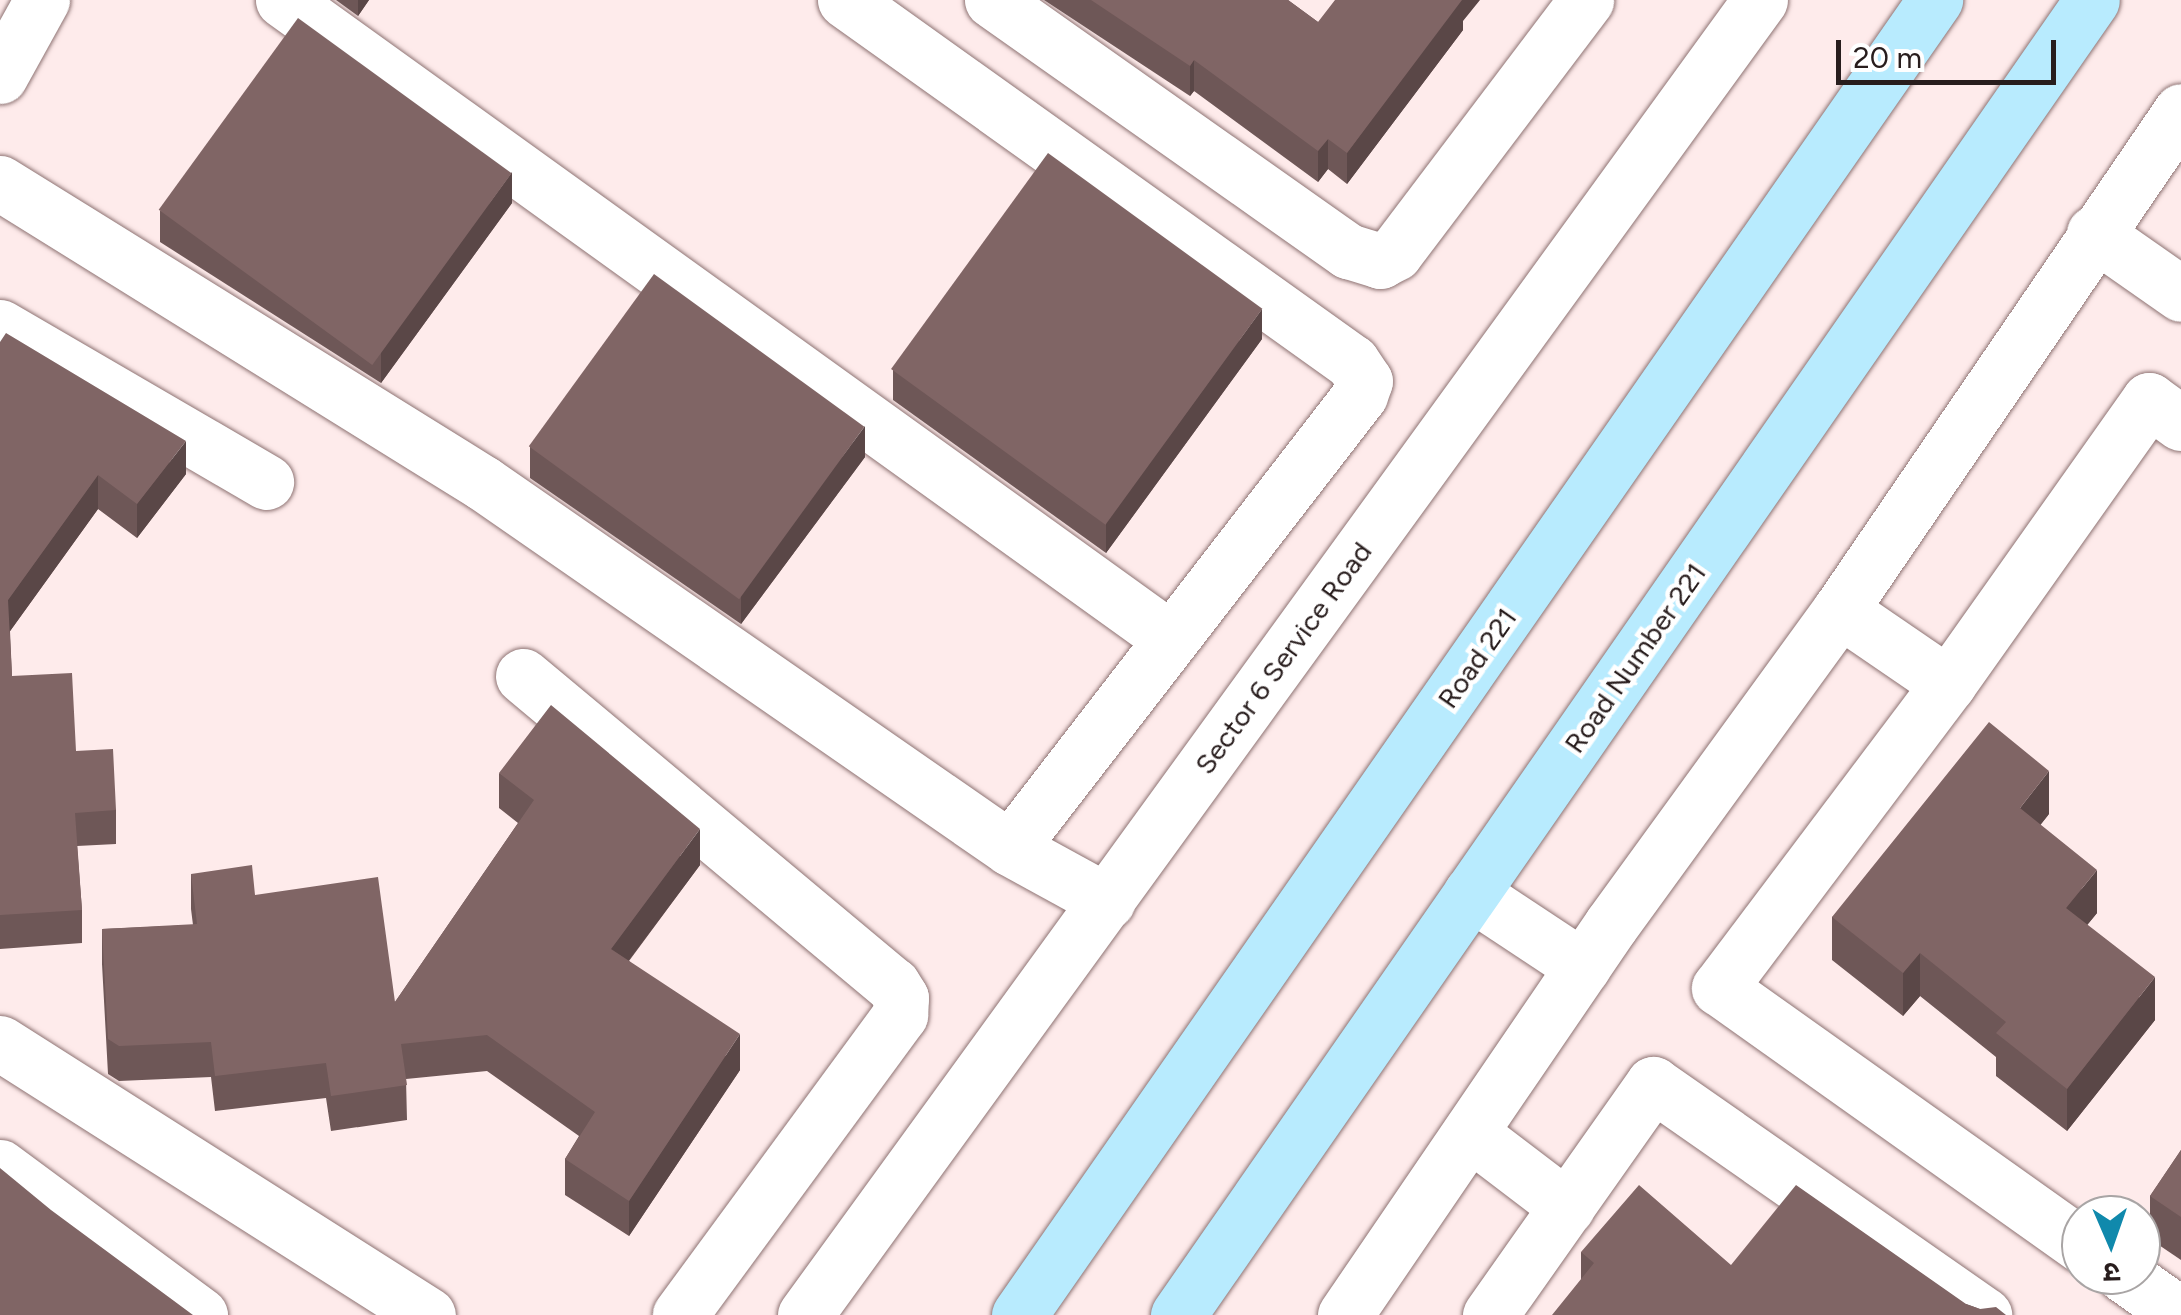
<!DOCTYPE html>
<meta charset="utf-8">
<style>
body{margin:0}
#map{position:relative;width:2181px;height:1315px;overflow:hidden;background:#feebeb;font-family:Figtree,"Noto Sans Devanagari",sans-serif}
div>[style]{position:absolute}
.roads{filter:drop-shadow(0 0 2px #8e7373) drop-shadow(0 0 2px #8e7373)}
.minor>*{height:55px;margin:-27.5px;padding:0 27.5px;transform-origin:27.5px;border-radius:27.5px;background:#fff}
.major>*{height:55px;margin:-27.5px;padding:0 27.5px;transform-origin:27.5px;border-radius:27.5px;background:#b8ebfe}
.wall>*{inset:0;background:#6e5757}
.shaded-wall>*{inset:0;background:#5a4747}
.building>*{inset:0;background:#806565;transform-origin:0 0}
span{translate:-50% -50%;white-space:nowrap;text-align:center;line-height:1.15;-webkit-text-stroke:9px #fff;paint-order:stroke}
.street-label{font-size:28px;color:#281d1d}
.north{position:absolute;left:2061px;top:1195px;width:100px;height:100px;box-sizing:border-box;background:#fff;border:2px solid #a9a5a5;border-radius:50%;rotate:178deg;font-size:28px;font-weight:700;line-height:40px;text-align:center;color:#281d1d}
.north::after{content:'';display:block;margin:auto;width:35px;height:45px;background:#1089ac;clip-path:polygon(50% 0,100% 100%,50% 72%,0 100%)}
.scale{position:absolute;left:1836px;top:40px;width:220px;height:45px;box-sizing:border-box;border:5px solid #281d1d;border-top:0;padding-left:12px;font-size:30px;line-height:35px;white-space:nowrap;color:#281d1d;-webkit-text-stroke:8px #fff;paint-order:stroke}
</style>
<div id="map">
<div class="roads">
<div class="minor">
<i style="left:283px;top:0;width:1094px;rotate:35.74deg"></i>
<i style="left:845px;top:0;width:623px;rotate:35.53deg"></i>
<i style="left:1352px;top:362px;width:23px;rotate:56deg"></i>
<i style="left:1365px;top:381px;width:15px;rotate:110deg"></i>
<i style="left:1360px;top:395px;width:572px;rotate:127.69deg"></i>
<i style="left:992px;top:0;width:436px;rotate:35.2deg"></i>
<i style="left:1348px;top:251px;width:34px;rotate:17deg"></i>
<i style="left:1380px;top:261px;width:17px;rotate:-28deg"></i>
<i style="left:1395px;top:253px;width:317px;rotate:-52.9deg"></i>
<i style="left:0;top:76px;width:87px;rotate:-61.1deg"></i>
<i style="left:0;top:183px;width:569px;rotate:31.85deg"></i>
<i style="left:483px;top:483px;width:641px;rotate:34.71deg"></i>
<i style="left:1010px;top:848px;width:111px;rotate:28.7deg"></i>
<i style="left:2094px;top:233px;width:106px;rotate:35deg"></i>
<i style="left:0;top:327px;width:308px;rotate:30.2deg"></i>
<i style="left:1840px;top:610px;width:131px;rotate:34.4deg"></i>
<i style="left:523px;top:676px;width:482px;rotate:39.9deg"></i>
<i style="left:893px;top:985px;width:15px;rotate:58deg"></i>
<i style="left:901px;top:998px;width:17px;rotate:93deg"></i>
<i style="left:900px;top:1015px;width:372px;rotate:126.3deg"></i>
<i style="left:1471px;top:893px;width:134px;rotate:33.5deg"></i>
<i style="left:0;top:1043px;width:507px;rotate:32.44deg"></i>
<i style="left:1470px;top:1133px;width:122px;rotate:37.3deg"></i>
<i style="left:0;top:1167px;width:249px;rotate:36.5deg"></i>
<i style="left:2081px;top:1245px;width:444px;rotate:-144.6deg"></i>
<i style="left:1719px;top:988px;width:381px;rotate:-53deg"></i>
<i style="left:1948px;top:684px;width:348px;rotate:-54.7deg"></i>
<i style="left:2149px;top:400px;width:39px;rotate:36deg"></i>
<i style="left:2124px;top:1275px;width:70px;rotate:35.1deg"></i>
<i style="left:805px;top:1315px;width:1625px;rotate:-54.01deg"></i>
<i style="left:1345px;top:1315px;width:472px;rotate:-55.7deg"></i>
<i style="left:1611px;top:925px;width:389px;rotate:-54deg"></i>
<i style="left:1840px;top:610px;width:604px;rotate:-55.65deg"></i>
<i style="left:1490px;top:1315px;width:283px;rotate:-54.8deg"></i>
<i style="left:1653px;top:1084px;width:404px;rotate:34.9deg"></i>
</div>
<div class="major">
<i style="left:1019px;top:1315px;width:1603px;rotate:-55.14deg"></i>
<i style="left:1178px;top:1315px;width:1601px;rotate:-55.2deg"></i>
</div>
</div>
<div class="wall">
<i style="clip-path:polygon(336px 0,369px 0,358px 16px)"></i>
<i style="clip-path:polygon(1044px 0,1288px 0,1318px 22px,1463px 21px,1463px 30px,1347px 184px,1328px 169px,1318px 182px,1194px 91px,1190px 96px)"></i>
<i style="clip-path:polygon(512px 203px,381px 383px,160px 242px,160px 211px)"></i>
<i style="clip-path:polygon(1262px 339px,1106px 553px,893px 400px,893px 370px)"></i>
<i style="clip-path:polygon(0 342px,186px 474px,137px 538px,98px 509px,10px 631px,12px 676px,76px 751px,116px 810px,116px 844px,77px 846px,82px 910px,82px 943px,0 949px)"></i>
<i style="clip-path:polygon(530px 447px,865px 457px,741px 624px,530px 478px)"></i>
<i style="clip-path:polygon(499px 773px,700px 865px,629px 961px,740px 1070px,629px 1236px,565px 1195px,565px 1159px,579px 1136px,487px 1071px,406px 1079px,407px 1120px,331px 1131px,326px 1098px,215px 1111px,211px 1077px,119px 1081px,108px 1074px,102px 964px,102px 929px,193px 925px,191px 909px,191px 874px,255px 895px,395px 1002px,518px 823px,499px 808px)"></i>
<i style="clip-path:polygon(2049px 814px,2040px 825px,2097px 913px,2087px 925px,2155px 1020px,2067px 1131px,1996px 1076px,1996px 1057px,1920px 996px,1903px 1016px,1832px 960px,1832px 917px)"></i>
<i style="clip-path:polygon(2181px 1150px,2181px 1260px,2150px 1239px,2150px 1196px)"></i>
<i style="clip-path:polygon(1581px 1252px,1731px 1265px,1966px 1304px,1980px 1309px,1581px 1279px)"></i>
</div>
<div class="shaded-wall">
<i style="clip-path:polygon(358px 0,369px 0,358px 16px)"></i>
<i style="clip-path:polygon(1459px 0,1480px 0,1463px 21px,1463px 30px,1347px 184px,1347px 153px)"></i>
<i style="clip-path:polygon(1194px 60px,1194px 91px,1190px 96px,1190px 66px)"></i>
<i style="clip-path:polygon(1328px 139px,1328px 169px,1318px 182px,1318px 151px)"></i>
<i style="clip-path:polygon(512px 172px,512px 203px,381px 383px,381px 352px)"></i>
<i style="clip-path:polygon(1262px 309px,1262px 339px,1106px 553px,1106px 523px)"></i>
<i style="clip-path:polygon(865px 426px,865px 457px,741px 624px,741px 593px)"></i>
<i style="clip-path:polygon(186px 441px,186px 474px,137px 538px,137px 504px)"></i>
<i style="clip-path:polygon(98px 475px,98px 509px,8px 634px,8px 600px)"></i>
<i style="clip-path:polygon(2049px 771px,2049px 814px,2020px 851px,2020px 808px)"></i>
<i style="clip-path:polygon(700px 829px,700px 865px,611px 984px,611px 949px)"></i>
<i style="clip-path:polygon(2097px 870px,2097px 913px,2066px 951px,2066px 908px)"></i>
<i style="clip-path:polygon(1920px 953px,1920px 996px,1903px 1016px,1903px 973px)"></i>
<i style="clip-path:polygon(2155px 977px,2155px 1020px,2067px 1131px,2067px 1089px)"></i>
<i style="clip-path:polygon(740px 1034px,740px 1070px,629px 1236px,629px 1201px)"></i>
</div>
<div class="building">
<i style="clip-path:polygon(1091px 0,1288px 0,1318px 22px,1335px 0,1462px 0,1347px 153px,1328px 139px,1318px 151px,1194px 60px,1190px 66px)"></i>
<i style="left:298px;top:18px;width:264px;height:237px;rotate:36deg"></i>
<i style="left:1048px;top:153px;width:265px;height:267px;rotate:36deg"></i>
<i style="left:654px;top:274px;width:260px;height:213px;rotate:36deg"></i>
<i style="clip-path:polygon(6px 333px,186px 441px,137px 504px,98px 475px,8px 600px,12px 676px,72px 673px,76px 751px,113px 749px,116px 810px,75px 813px,82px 910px,0 915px,0 342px)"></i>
<i style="clip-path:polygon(551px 705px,700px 829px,611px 949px,740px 1034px,629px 1201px,565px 1159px,595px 1112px,487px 1035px,401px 1044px,407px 1085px,331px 1096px,326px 1063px,215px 1076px,211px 1042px,119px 1046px,108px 1039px,102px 929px,197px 924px,191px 874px,252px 865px,255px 895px,378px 877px,395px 1002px,534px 800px,499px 773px)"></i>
<i style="clip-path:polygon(1989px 722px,2049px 771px,2020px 808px,2097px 870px,2066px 908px,2155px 977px,2067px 1089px,1996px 1033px,2006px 1022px,1920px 953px,1903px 973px,1832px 917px)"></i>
<i style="clip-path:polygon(2181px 1150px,2181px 1217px,2150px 1196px)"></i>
<i style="clip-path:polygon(0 1168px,51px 1210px,193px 1315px,0 1315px)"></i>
<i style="clip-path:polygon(1639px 1185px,1731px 1265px,1796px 1185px,1966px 1304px,1980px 1309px,1996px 1307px,2006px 1315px,1552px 1315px,1594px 1263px,1581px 1252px)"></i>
</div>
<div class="street-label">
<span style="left:1283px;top:658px;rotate:-54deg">Sector 6 Service Road</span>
<span style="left:1477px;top:658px;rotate:-55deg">Road 221</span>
<span style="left:1635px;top:658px;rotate:-55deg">Road Number 221</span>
</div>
<div class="north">उ</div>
<div class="scale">20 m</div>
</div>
